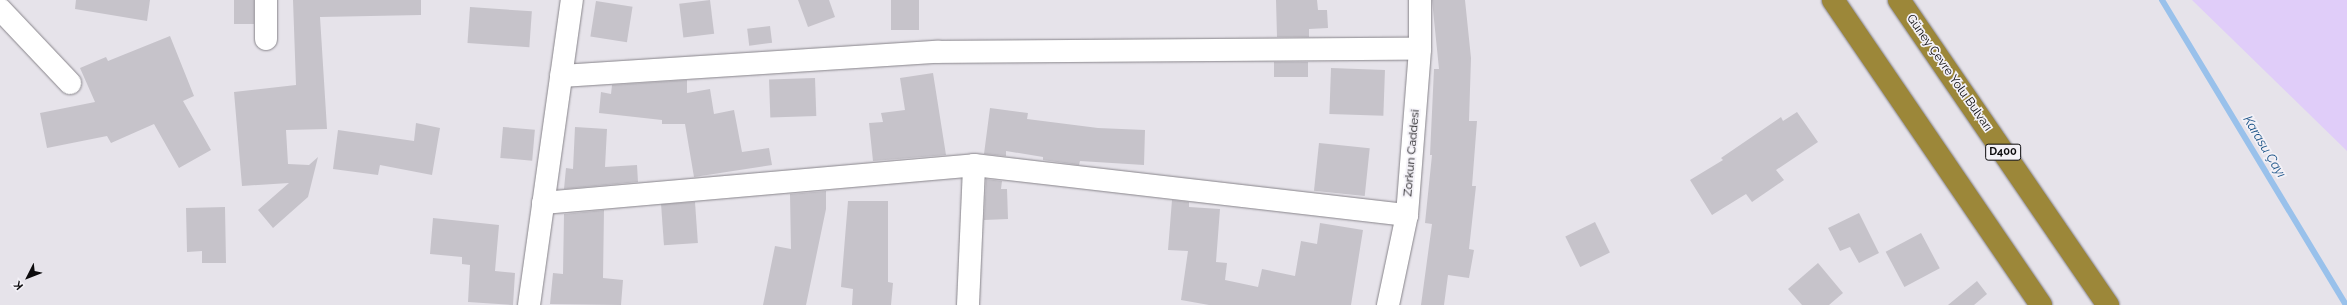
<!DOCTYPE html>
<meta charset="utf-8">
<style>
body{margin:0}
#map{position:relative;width:2347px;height:305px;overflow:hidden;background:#e6e3ea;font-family:Raleway,sans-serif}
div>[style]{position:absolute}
.green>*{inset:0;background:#e0cdf9}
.stream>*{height:6px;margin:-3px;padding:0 3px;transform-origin:3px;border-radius:3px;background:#99c1eb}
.building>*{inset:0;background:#c6c3ca;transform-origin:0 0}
.roads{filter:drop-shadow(0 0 1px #87848a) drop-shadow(0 0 1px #87848a)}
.minor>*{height:22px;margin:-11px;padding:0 11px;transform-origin:11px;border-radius:11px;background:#fff}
.highway>*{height:22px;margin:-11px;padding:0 11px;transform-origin:11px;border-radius:11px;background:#9c8739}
span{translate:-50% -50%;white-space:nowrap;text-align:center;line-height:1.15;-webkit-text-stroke:3.5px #f3f1f7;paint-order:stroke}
.shield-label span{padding:1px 3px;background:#f3f1f7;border:1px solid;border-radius:3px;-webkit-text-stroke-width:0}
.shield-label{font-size:11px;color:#0c0b0d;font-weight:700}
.street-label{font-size:12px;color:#0c0b0d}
.water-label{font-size:13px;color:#1b5387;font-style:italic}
.north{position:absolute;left:8px;top:257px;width:40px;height:40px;-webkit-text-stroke:3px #f3f1f7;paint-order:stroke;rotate:228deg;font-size:11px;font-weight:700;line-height:16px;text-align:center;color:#0c0b0d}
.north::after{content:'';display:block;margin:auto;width:14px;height:18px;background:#0c0b0d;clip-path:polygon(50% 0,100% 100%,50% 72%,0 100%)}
</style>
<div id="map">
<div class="green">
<i style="clip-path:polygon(2192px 0,2347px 0,2347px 151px,2229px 36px)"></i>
</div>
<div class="stream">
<i style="left:2162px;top:0;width:356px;rotate:58.9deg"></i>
</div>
<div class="building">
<i style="clip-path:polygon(76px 0,150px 0,147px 21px,75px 9px)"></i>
<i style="left:234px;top:0;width:20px;height:24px"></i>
<i style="clip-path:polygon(293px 0,421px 0,421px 15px,320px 17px,327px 129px,286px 130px,288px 164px,309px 165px,318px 157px,308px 197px,273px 228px,258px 210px,289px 183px,242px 186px,234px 92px,296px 85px)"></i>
<i style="left:710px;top:0;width:34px;height:31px;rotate:83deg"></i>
<i style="clip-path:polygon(798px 0,829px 0,835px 17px,808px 27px)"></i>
<i style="left:891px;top:0;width:28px;height:30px"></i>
<i style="clip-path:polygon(1276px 0,1317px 0,1318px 10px,1327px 10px,1328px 28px,1309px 29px,1309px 37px,1277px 37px)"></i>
<i style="clip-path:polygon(1432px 0,1465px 0,1471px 58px,1469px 121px,1477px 121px,1472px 186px,1476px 186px,1469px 249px,1474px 250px,1469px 278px,1448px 275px,1444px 305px,1421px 305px,1432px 224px,1425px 223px,1432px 155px,1430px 155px,1434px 69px,1439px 69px)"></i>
<i style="left:596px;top:1px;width:37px;height:36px;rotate:9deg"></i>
<i style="left:470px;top:7px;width:62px;height:36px;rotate:4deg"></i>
<i style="left:770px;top:26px;width:17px;height:23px;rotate:83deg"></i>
<i style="clip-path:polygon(170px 36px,194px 96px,183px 101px,211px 150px,179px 168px,154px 124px,111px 143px,107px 136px,47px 148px,40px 113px,95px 102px,80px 68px,106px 57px,108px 61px)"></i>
<i style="left:1274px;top:62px;width:34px;height:15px"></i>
<i style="left:1331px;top:68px;width:54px;height:46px;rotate:2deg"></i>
<i style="clip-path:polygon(933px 73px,946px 155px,873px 161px,869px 123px,883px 122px,881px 113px,905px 110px,900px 78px)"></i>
<i style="left:815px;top:78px;width:38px;height:46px;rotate:88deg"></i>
<i style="clip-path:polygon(687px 80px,687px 93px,710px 89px,714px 114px,734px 110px,742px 152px,769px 148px,772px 165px,694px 177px,685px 124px,662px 124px,662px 120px,599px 113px,601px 92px,611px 94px,612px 85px)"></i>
<i style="clip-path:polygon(990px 108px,1028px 113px,1027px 119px,1098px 128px,1145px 130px,1144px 165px,1080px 161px,1079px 165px,1043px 160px,1043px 157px,1006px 151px,1006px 156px,984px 154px)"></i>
<i style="clip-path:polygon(1797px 112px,1818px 142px,1776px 170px,1784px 180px,1752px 202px,1746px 194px,1712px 215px,1690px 180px,1723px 160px,1721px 158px,1781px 117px,1783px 121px)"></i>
<i style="clip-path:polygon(416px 123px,440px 128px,432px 175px,380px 165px,378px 175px,333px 169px,338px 130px,414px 141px)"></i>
<i style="left:503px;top:127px;width:32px;height:31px;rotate:5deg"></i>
<i style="clip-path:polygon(575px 127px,607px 129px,605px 167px,637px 165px,638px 182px,564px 189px,566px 168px,573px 169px)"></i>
<i style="left:1319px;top:143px;width:51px;height:48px;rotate:6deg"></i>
<i style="clip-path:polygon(986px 179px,1002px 181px,1001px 189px,1007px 189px,1008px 219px,984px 220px)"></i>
<i style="clip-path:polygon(826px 191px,826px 209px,806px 305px,763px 305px,775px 246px,791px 249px,790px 194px)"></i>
<i style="clip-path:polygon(1172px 200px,1189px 202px,1189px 207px,1220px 209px,1216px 262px,1227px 263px,1225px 280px,1258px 287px,1262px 269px,1295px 276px,1301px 241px,1317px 244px,1320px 223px,1363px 230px,1351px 305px,1209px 305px,1181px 300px,1188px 251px,1168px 250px)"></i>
<i style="clip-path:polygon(848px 201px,888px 201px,888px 282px,893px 283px,891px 305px,852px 305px,853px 289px,841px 287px)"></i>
<i style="left:695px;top:202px;width:41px;height:34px;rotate:86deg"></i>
<i style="clip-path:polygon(225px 207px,226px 263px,202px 263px,202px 251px,187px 252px,186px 208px)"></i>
<i style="clip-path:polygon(604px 210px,603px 278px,623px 280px,621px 305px,550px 304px,553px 273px,563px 274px,564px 214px)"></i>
<i style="clip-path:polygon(1859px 213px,1879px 253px,1859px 263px,1850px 247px,1840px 251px,1828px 228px)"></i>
<i style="clip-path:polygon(433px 218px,499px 225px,495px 271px,515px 273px,513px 305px,468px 302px,470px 265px,462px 264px,462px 257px,430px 254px)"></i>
<i style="left:1595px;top:222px;width:34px;height:33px;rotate:64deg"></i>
<i style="left:1921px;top:233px;width:40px;height:40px;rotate:62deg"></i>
<i style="clip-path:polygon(1818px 263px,1843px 293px,1829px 305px,1802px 305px,1788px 289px)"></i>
<i style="clip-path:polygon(1977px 281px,1987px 294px,1974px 305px,1948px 305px)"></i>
</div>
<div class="roads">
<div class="minor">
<i style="left:0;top:9px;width:102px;rotate:46.6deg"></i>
<i style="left:266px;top:39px;width:39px;rotate:-90deg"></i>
<i style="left:561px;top:76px;width:377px;rotate:-3.7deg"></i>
<i style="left:937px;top:52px;width:483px;rotate:-0.4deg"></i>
<i style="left:543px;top:203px;width:433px;rotate:-5deg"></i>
<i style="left:974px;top:165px;width:436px;rotate:6.6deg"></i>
<i style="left:529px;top:305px;width:308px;rotate:-82deg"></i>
<i style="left:968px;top:305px;width:140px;rotate:-87.5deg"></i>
<i style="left:1388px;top:305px;width:92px;rotate:-78.1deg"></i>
<i style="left:1407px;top:215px;width:167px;rotate:-85.5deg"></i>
<i style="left:1420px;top:49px;width:49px;rotate:-90deg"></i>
</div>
<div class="highway">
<i style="left:1833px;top:0;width:369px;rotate:55.7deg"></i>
<i style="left:1899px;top:0;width:370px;rotate:55.6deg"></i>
</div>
</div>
<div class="shield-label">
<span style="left:2003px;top:152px">D400</span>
</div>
<div class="street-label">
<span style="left:1949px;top:73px;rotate:55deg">Güney Çevre Yolu Bulvarı</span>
<span style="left:1412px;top:153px;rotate:-85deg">Zorkun Caddesi</span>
</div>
<div class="water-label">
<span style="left:2264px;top:147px;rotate:59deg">Karasu Çayı</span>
</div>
<div class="north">K</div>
</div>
